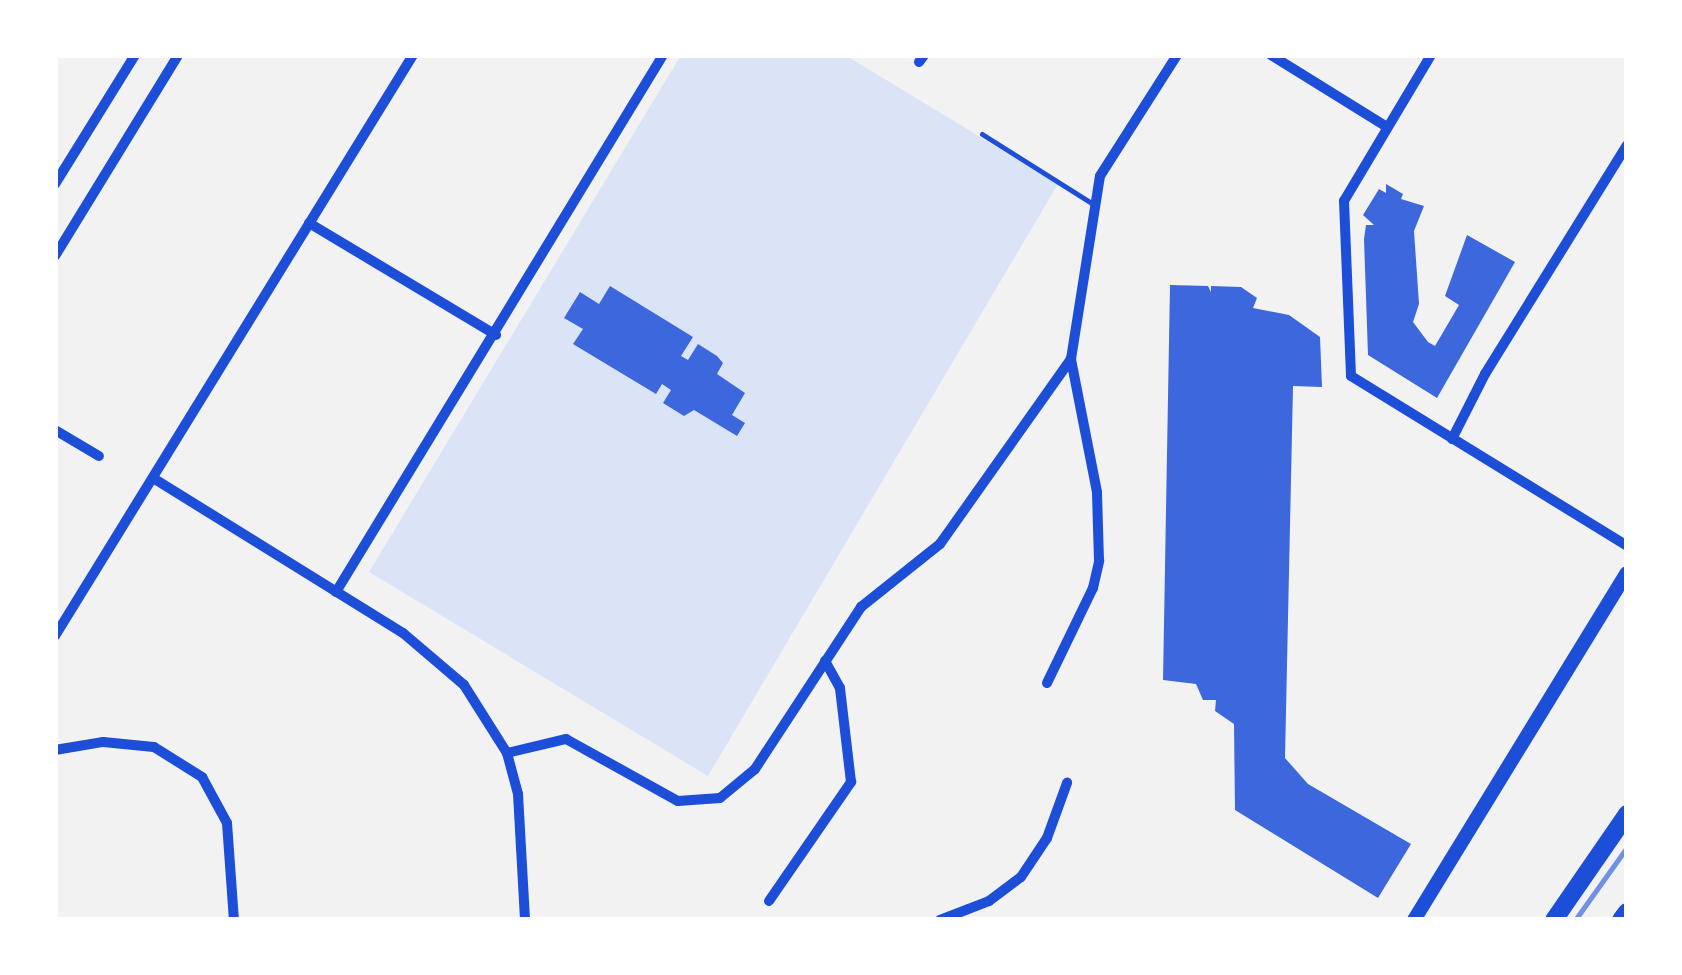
<!DOCTYPE html>
<style>
body{margin:0}
#map{position:relative;width:1682px;height:975px;overflow:hidden;background:#f2f2f2;font-family:"DM Sans",sans-serif}
div>[style]{position:absolute}
.green>*{inset:0;background:#dbe4f7}
.building>*{inset:0;background:#3d67dc}
.service>*{height:5px;margin:-2.5px;padding:0 2.5px;transform-origin:2.5px;border-radius:2.5px;background:#1d4ed8}
.minor>*{height:10px;margin:-5px;padding:0 5px;transform-origin:5px;border-radius:5px;background:#1d4ed8}
.secondary>*{height:14px;margin:-7px;padding:0 7px;transform-origin:7px;border-radius:7px;background:#1d4ed8}
.motorway>*{height:18px;margin:-9px;padding:0 9px;transform-origin:9px;border-radius:9px;background:#1d4ed8}
.rail>*{height:5px;margin:-2.5px;padding:0 2.5px;transform-origin:2.5px;border-radius:2.5px;background:#7290e2}
span{translate:-50% -50%;white-space:nowrap;text-align:center;line-height:1.15;-webkit-text-stroke:8px #fff;paint-order:stroke}
.frame{position:absolute;inset:0;border:58px solid #fff;pointer-events:none}
</style>
<div id="map">
<div class="green">
<i style="clip-path:polygon(681px 55px,845px 55px,1058px 184px,708px 776px,369px 572px)"></i>
</div>
<div class="building">
<i style="clip-path:polygon(1386px 184px,1403px 194px,1401px 199px,1424px 206px,1414px 231px,1419px 304px,1413px 322px,1428px 342px,1435px 346px,1459px 305px,1445px 296px,1467px 235px,1515px 262px,1437px 398px,1368px 355px,1364px 239px,1366px 225px,1374px 225px,1363px 215px,1379px 189px,1386px 193px)"></i>
<i style="clip-path:polygon(1170px 285px,1208px 286px,1211px 292px,1211px 286px,1241px 287px,1257px 298px,1253px 308px,1289px 315px,1320px 337px,1322px 387px,1293px 386px,1285px 758px,1308px 784px,1411px 844px,1378px 898px,1235px 810px,1234px 724px,1215px 711px,1216px 700px,1203px 700px,1196px 684px,1163px 680px)"></i>
<i style="clip-path:polygon(610px 286px,693px 337px,681px 356px,688px 360px,698px 344px,717px 356px,723px 363px,717px 374px,745px 393px,732px 415px,745px 423px,737px 436px,694px 410px,684px 416px,663px 403px,671px 390px,662px 384px,656px 394px,573px 344px,583px 329px,564px 318px,580px 292px,599px 304px)"></i>
</div>
<div class="service">
<i style="left:982px;top:134px;width:131px;rotate:32.2deg"></i>
</div>
<div class="minor">
<i style="left:1271px;top:55px;width:137px;rotate:31.8deg"></i>
<i style="left:1431px;top:55px;width:170px;rotate:120.8deg"></i>
<i style="left:1344px;top:201px;width:175px;rotate:87.7deg"></i>
<i style="left:1351px;top:376px;width:324px;rotate:31.6deg"></i>
<i style="left:919px;top:62px;width:9px;rotate:-54deg"></i>
<i style="left:55px;top:184px;width:152px;rotate:-58.2deg"></i>
<i style="left:309px;top:223px;width:218px;rotate:30.9deg"></i>
<i style="left:55px;top:256px;width:236px;rotate:-58.5deg"></i>
<i style="left:55px;top:430px;width:51px;rotate:30.6deg"></i>
<i style="left:1452px;top:439px;width:73px;rotate:-63.1deg"></i>
<i style="left:1485px;top:374px;width:269px;rotate:-58.2deg"></i>
<i style="left:153px;top:478px;width:294px;rotate:31.8deg"></i>
<i style="left:403px;top:633px;width:80px;rotate:40.4deg"></i>
<i style="left:464px;top:685px;width:80px;rotate:57.7deg"></i>
<i style="left:507px;top:753px;width:42px;rotate:75deg"></i>
<i style="left:518px;top:794px;width:126px;rotate:86.8deg"></i>
<i style="left:336px;top:592px;width:629px;rotate:-58.66deg"></i>
<i style="left:55px;top:636px;width:682px;rotate:-58.36deg"></i>
<i style="left:1047px;top:683px;width:106px;rotate:-64.2deg"></i>
<i style="left:1093px;top:588px;width:28px;rotate:-77deg"></i>
<i style="left:1099px;top:561px;width:69px;rotate:-91.7deg"></i>
<i style="left:1097px;top:492px;width:136px;rotate:-101.1deg"></i>
<i style="left:55px;top:750px;width:49px;rotate:-9.5deg"></i>
<i style="left:103px;top:742px;width:51px;rotate:5.6deg"></i>
<i style="left:154px;top:747px;width:57px;rotate:32deg"></i>
<i style="left:202px;top:777px;width:52px;rotate:61.5deg"></i>
<i style="left:227px;top:823px;width:97px;rotate:85.9deg"></i>
<i style="left:507px;top:753px;width:61px;rotate:-13.3deg"></i>
<i style="left:566px;top:739px;width:128px;rotate:29deg"></i>
<i style="left:678px;top:801px;width:42px;rotate:-4.1deg"></i>
<i style="left:720px;top:798px;width:45px;rotate:-39.6deg"></i>
<i style="left:755px;top:769px;width:194px;rotate:-56.8deg"></i>
<i style="left:861px;top:607px;width:101px;rotate:-38.6deg"></i>
<i style="left:940px;top:544px;width:227px;rotate:-54.7deg"></i>
<i style="left:1071px;top:359px;width:185px;rotate:-81deg"></i>
<i style="left:1100px;top:176px;width:143px;rotate:-57.5deg"></i>
<i style="left:769px;top:901px;width:145px;rotate:-55.4deg"></i>
<i style="left:851px;top:782px;width:95px;rotate:-96.7deg"></i>
<i style="left:840px;top:688px;width:31px;rotate:-119deg"></i>
<i style="left:940px;top:920px;width:53px;rotate:-21.2deg"></i>
<i style="left:989px;top:901px;width:40px;rotate:-37deg"></i>
<i style="left:1021px;top:877px;width:47px;rotate:-56.3deg"></i>
<i style="left:1047px;top:838px;width:59px;rotate:-70deg"></i>
</div>
<div class="secondary">
<i style="left:1414px;top:920px;width:407px;rotate:-58.5deg"></i>
</div>
<div class="motorway">
<i style="left:1554px;top:920px;width:129px;rotate:-55.4deg"></i>
<i style="left:1621px;top:920px;width:10px;rotate:-53deg"></i>
</div>
<div class="rail">
<i style="left:1575px;top:920px;width:90px;rotate:-54.5deg"></i>
</div>
<div class="frame"></div>
</div>
